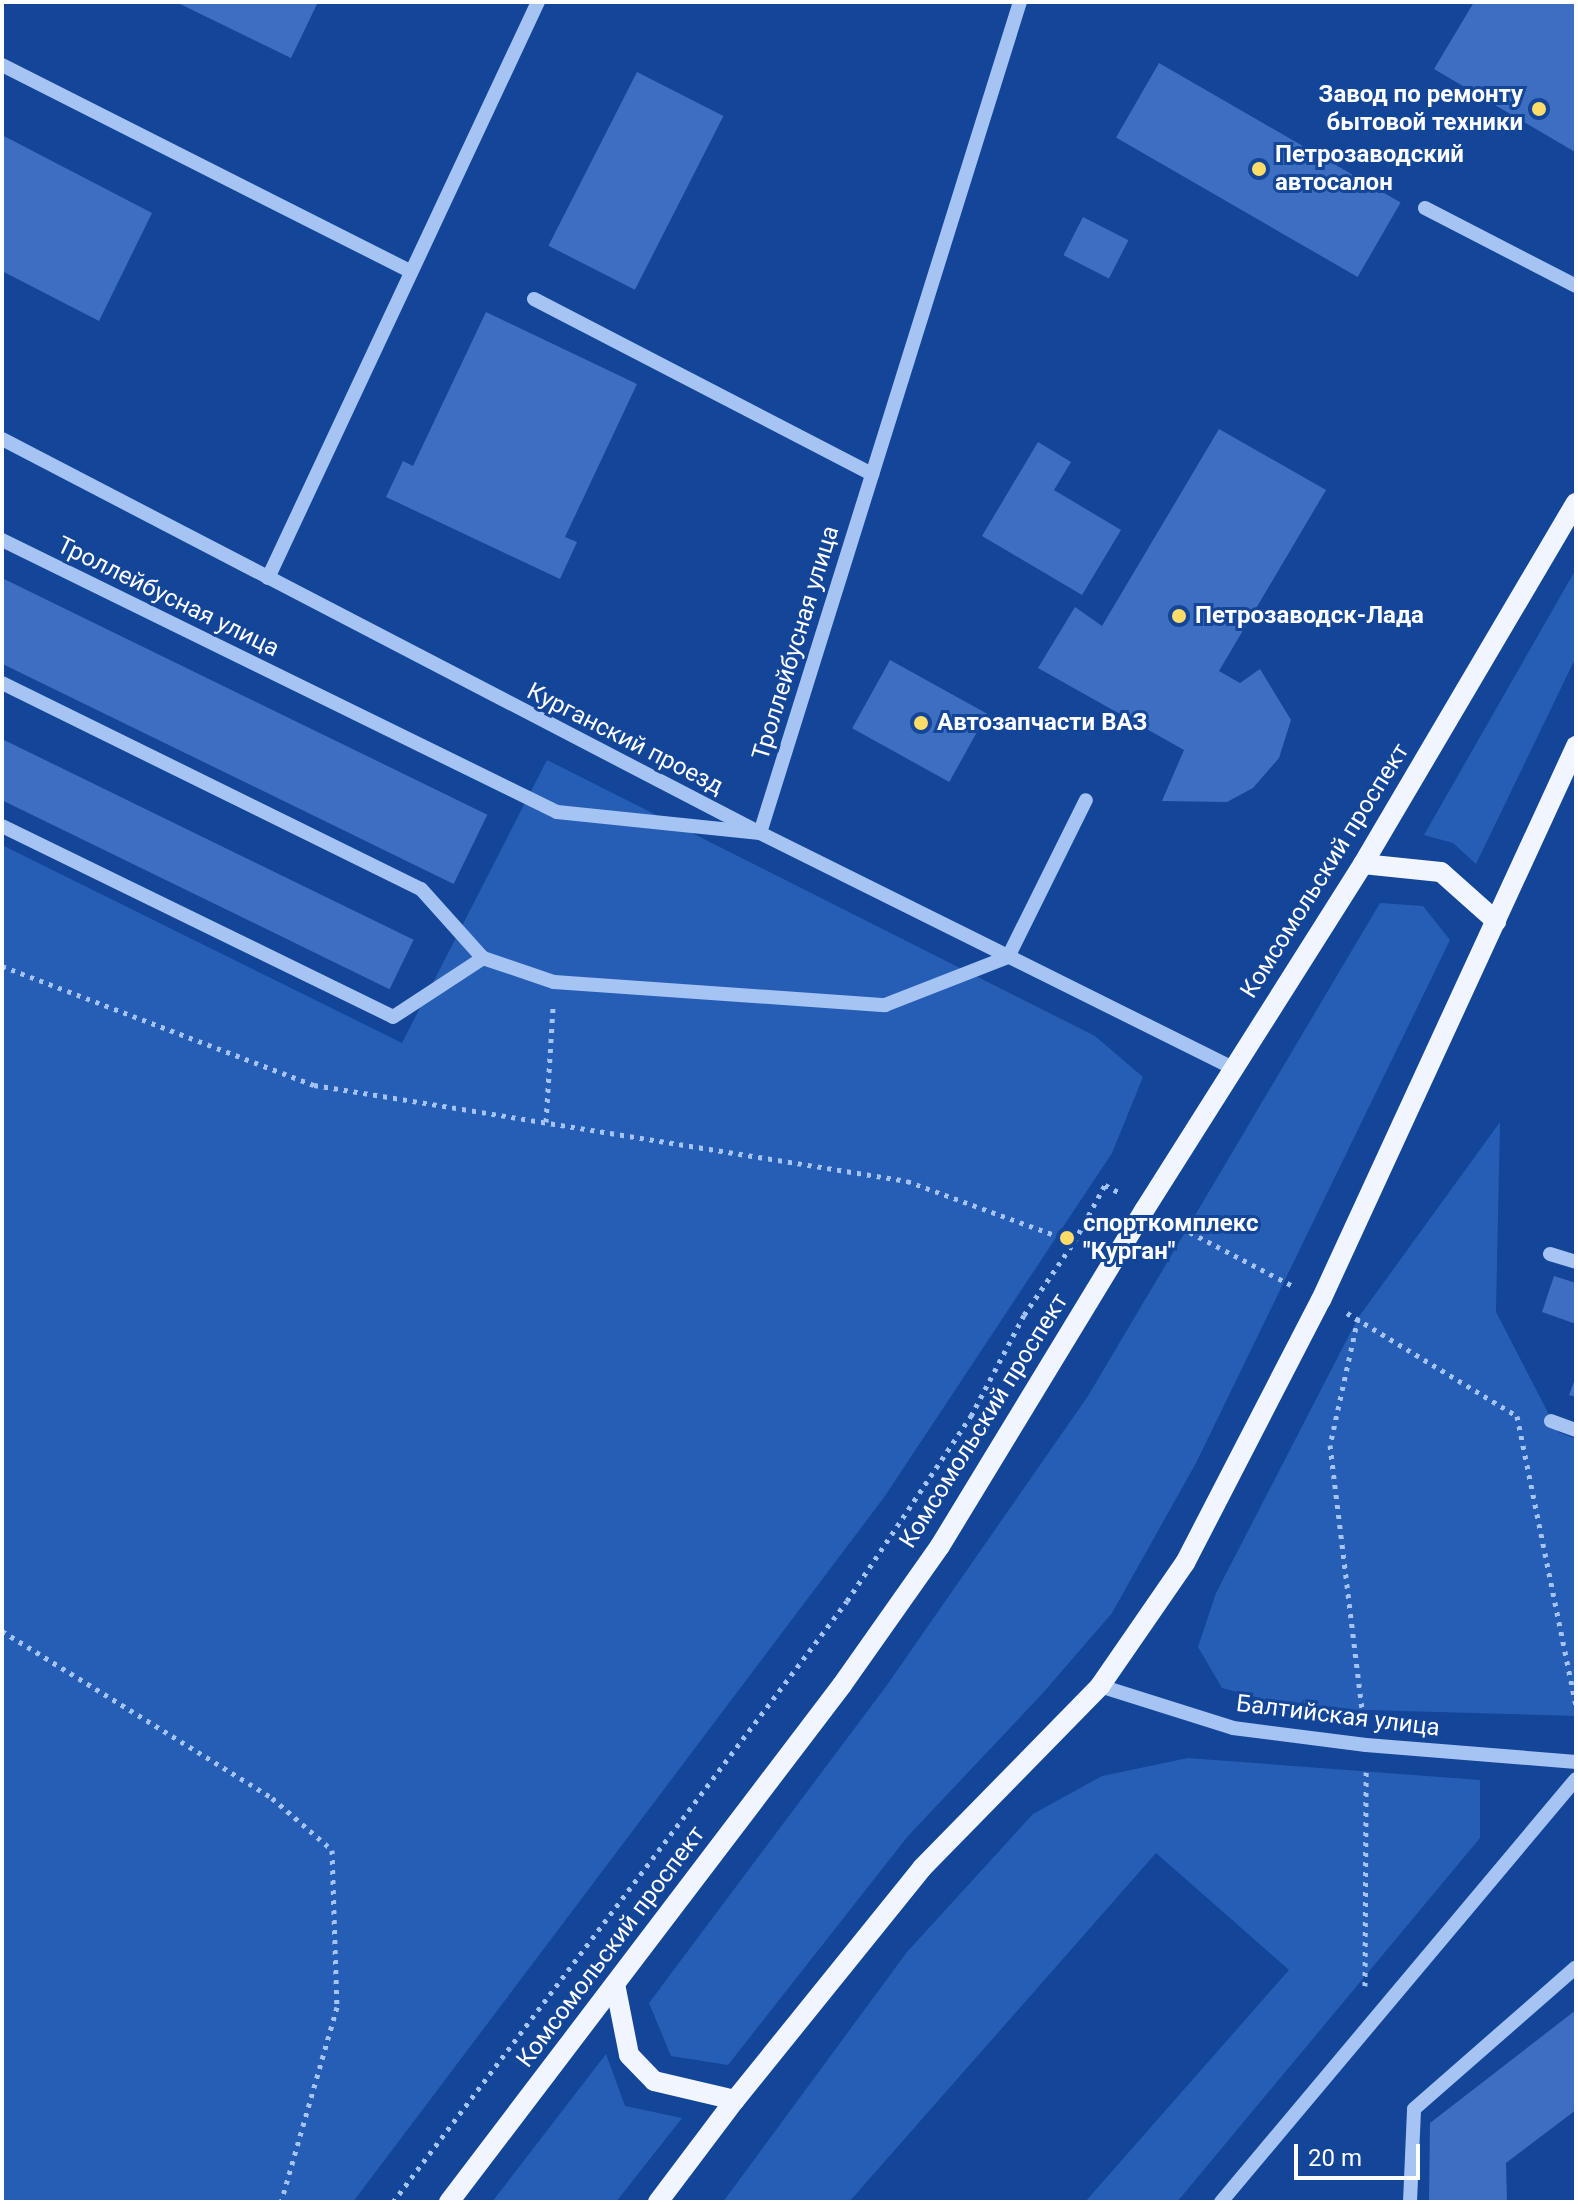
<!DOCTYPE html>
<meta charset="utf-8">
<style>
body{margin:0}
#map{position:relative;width:1578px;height:2204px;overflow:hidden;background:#134598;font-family:Roboto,sans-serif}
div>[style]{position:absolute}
.green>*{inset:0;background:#265eb6}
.building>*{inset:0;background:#3c6fc0;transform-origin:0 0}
.path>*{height:5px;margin-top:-2.5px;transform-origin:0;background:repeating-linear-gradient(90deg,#a5c4f3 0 4px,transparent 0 10px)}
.minor>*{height:14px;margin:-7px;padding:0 7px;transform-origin:7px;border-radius:7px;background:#a5c4f3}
.major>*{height:20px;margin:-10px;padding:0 10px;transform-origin:10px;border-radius:10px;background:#f1f5ff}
.dots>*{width:22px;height:22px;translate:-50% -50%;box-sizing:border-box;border:4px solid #134598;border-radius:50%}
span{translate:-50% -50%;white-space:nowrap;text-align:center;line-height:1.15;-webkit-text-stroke:6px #134598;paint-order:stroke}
.poi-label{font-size:24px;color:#fff;font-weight:700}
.right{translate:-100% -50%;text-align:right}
.left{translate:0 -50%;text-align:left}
.street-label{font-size:24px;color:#fff}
.frame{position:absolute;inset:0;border:4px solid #fff;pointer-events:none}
.scale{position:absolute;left:1294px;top:2144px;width:126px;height:36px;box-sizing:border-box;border:4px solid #fff;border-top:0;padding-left:10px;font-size:24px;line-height:28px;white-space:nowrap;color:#fff;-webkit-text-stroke:6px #134598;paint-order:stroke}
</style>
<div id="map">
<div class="green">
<i style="clip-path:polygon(1576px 569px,1576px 657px,1476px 864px,1453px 843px,1424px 835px)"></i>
<i style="clip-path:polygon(547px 760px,1095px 1036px,1143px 1077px,1112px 1153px,885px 1496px,353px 2202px,2px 2202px,2px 845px,402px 1043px)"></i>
<i style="clip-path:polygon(1380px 903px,1423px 906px,1450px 940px,1196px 1463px,1112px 1613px,1042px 1694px,908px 1836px,728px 2065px,671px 2056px,649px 2003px,887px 1685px,1088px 1396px)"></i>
<i style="clip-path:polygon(1500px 1122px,1496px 1312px,1558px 1432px,1576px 1439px,1576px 1716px,1298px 1708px,1222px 1688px,1198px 1647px,1216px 1593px,1358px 1318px)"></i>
<i style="clip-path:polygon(1188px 1758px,1480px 1780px,1480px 1838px,1177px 2202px,1085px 2202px,1289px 1970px,1156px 1853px,849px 2202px,723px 2202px,907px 1952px,1033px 1814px,1102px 1776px)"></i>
<i style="clip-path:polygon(606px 2054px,625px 2106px,682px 2118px,616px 2202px,492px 2202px)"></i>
</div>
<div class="building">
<i style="clip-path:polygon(176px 2px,318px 2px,291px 58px)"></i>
<i style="clip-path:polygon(1474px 2px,1576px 2px,1575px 152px,1434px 69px)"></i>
<i style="left:1159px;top:63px;width:279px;height:86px;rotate:30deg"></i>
<i style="left:637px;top:72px;width:97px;height:195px;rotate:27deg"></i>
<i style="clip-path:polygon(2px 135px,152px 213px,99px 321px,2px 271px)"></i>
<i style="left:1083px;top:217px;width:51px;height:43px;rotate:27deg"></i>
<i style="clip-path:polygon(486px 312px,637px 384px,565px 537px,577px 542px,560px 579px,386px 497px,403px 461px,413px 466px)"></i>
<i style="clip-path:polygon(1219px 429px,1326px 490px,1219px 671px,1240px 683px,1260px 669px,1291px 720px,1279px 758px,1253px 788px,1227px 802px,1162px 801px,1184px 750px,1038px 668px,1075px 607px,1102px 626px)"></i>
<i style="clip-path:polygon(1038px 442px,1071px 462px,1054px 490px,1121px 530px,1082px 595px,982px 536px)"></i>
<i style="left:2px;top:578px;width:540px;height:77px;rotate:26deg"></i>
<i style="left:890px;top:660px;width:111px;height:78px;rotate:29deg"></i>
<i style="left:2px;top:739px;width:458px;height:55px;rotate:26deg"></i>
<i style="clip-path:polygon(1554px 1276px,1576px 1283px,1576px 1324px,1542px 1312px)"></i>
<i style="clip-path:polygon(1576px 1376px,1576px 1397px,1569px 1395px)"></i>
<i style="clip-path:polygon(1576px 2010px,1576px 2110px,1506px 2163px,1507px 2202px,1429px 2202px,1430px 2123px)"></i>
</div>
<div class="path">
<i style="left:2px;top:966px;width:334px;rotate:20.9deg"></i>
<i style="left:314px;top:1085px;width:601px;rotate:9.2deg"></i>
<i style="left:907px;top:1181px;width:178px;rotate:20.1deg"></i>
<i style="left:546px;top:1122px;width:114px;rotate:-86.5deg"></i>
<i style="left:1172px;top:1223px;width:139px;rotate:27.5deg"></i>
<i style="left:1347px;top:1313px;width:199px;rotate:31.2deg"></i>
<i style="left:1517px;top:1416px;width:296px;rotate:78.5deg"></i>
<i style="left:1358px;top:1318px;width:130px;rotate:102.4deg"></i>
<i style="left:1330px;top:1445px;width:275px;rotate:83.1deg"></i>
<i style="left:2px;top:1631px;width:317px;rotate:31.7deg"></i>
<i style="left:272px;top:1798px;width:79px;rotate:40.9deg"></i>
<i style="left:332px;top:1850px;width:157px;rotate:88.2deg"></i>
<i style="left:337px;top:2007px;width:203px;rotate:106deg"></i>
<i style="left:1365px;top:1986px;width:214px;rotate:-89.7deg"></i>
<i style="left:393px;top:2202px;width:753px;rotate:-52.93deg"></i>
<i style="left:847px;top:1601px;width:223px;rotate:-56.2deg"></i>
<i style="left:971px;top:1416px;width:114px;rotate:-62.3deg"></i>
<i style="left:1024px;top:1315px;width:88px;rotate:-55.6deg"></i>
<i style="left:1074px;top:1242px;width:65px;rotate:-61.5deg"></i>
<i style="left:1105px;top:1185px;width:15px;rotate:28deg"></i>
</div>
<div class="minor">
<i style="left:2px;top:65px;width:458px;rotate:26.8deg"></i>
<i style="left:1425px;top:208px;width:170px;rotate:27.3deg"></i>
<i style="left:534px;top:299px;width:381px;rotate:27.4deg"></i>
<i style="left:2px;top:439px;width:854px;rotate:27.46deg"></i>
<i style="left:760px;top:833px;width:528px;rotate:26.42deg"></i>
<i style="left:2px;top:540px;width:618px;rotate:26.11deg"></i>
<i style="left:557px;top:812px;width:204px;rotate:5.9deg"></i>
<i style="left:760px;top:833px;width:871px;rotate:-72.63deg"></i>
<i style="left:268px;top:578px;width:636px;rotate:-64.89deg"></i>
<i style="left:2px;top:683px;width:467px;rotate:26.2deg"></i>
<i style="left:421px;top:889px;width:93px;rotate:48.1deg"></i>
<i style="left:483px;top:958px;width:75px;rotate:18.7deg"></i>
<i style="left:554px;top:982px;width:332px;rotate:4deg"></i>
<i style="left:885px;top:1005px;width:132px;rotate:-21.3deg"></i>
<i style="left:1008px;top:957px;width:175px;rotate:-63.6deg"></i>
<i style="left:2px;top:826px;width:435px;rotate:26deg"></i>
<i style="left:393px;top:1017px;width:108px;rotate:-33.2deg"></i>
<i style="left:1550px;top:1254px;width:27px;rotate:17deg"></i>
<i style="left:1551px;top:1421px;width:27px;rotate:20deg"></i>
<i style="left:1100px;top:1686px;width:139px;rotate:17.5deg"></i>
<i style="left:1233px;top:1728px;width:134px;rotate:7.3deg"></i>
<i style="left:1366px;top:1745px;width:211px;rotate:4.6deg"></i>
<i style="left:1221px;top:2202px;width:552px;rotate:-50deg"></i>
<i style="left:1410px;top:2202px;width:93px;rotate:-87.5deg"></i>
<i style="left:1414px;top:2109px;width:215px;rotate:-41.2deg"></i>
</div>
<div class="major">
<i style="left:1363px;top:864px;width:78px;rotate:5.9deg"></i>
<i style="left:1441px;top:872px;width:74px;rotate:41.7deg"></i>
<i style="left:615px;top:1984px;width:72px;rotate:78.8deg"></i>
<i style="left:629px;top:2055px;width:36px;rotate:46deg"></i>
<i style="left:654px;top:2081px;width:83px;rotate:13.2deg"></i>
<i style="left:449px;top:2202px;width:649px;rotate:-52.76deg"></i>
<i style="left:842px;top:1685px;width:170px;rotate:-54.8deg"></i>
<i style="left:940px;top:1546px;width:394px;rotate:-58.7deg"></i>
<i style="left:1145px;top:1209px;width:408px;rotate:-57.7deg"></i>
<i style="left:1363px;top:864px;width:419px;rotate:-59.5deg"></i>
<i style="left:658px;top:2202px;width:128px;rotate:-53deg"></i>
<i style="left:735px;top:2100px;width:298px;rotate:-51.1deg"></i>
<i style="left:922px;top:1868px;width:255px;rotate:-45.6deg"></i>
<i style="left:1100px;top:1686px;width:150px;rotate:-55.4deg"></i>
<i style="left:1185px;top:1563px;width:296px;rotate:-62.7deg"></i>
<i style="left:1321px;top:1300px;width:610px;rotate:-65.28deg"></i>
</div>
<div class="dots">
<i style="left:1539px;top:109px;background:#ffdc67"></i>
<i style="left:1259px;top:169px;background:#ffdc67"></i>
<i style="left:1179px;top:616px;background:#ffdc67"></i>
<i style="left:921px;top:723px;background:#ffdc67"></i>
<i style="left:1067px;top:1238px;background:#ffdc67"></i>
</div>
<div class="poi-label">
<span class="right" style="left:1523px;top:109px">Завод по ремонту<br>бытовой техники</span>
<span class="left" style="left:1275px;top:169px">Петрозаводский<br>автосалон</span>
<span class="left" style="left:1195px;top:616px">Петрозаводск-Лада</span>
<span class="left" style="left:937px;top:723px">Автозапчасти ВАЗ</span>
<span class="left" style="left:1083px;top:1238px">спорткомплекс<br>"Курган"</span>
</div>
<div class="street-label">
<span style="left:168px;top:597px;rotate:26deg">Троллейбусная улица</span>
<span style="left:796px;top:643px;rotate:-73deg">Троллейбусная улица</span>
<span style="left:625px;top:739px;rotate:27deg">Курганский проезд</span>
<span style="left:1325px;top:871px;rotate:-58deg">Комсомольский проспект</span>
<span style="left:984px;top:1421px;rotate:-58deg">Комсомольский проспект</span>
<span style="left:1338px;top:1716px;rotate:7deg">Балтийская улица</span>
<span style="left:611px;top:1947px;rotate:-53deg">Комсомольский проспект</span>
</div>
<div class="frame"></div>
<div class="scale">20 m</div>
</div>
